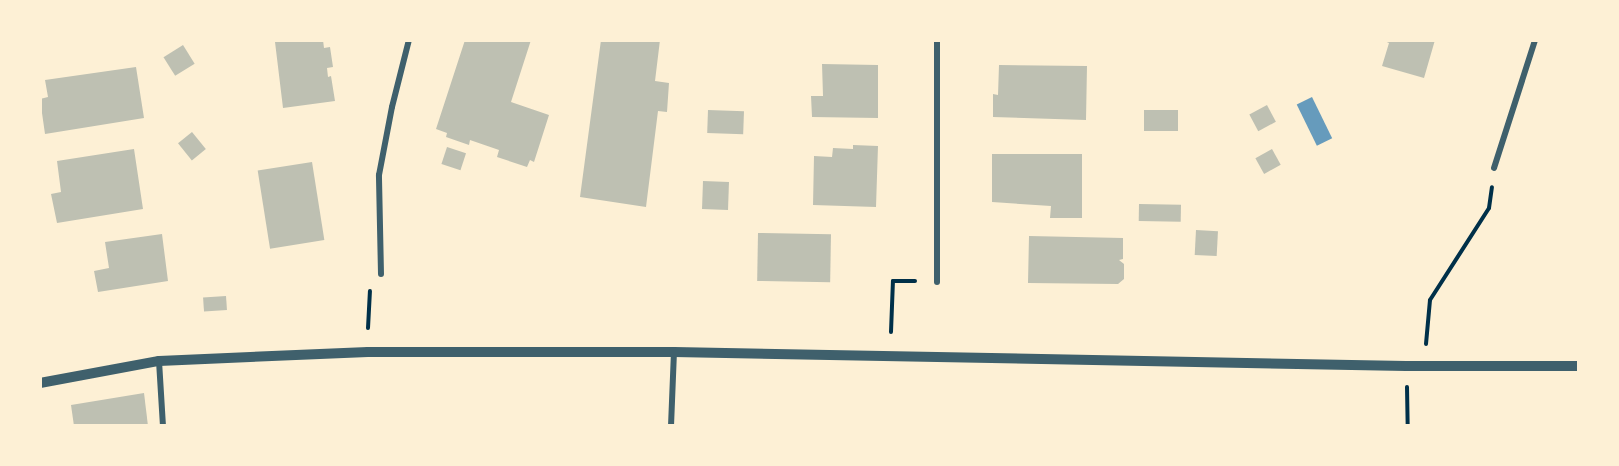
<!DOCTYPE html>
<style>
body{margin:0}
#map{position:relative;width:1619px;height:466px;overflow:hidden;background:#fdf0d5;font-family:"Source Sans 3",sans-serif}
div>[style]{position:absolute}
.water>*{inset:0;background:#669bbc;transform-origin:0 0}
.building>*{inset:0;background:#bec0b2;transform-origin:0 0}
.path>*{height:4px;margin:-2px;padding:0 2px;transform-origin:2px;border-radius:2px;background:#003049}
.minor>*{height:6px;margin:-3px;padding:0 3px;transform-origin:3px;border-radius:3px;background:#3f606c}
.tertiary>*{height:10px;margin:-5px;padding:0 5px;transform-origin:5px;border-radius:5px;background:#3f606c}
span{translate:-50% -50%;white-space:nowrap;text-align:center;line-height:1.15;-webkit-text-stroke:5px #fdf0d5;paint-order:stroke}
.frame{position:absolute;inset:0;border:42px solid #fdf0d5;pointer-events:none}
</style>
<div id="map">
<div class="water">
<i style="left:1312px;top:97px;width:46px;height:17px;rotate:64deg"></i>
</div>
<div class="building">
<i style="clip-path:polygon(323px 40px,324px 48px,330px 47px,333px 67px,327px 68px,328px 77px,331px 76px,335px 101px,283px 108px,275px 42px)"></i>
<i style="clip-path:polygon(465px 40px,531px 40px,511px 102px,549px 115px,534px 162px,530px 160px,527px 167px,497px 157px,499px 150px,470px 140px,469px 145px,446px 137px,447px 133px,436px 129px)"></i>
<i style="clip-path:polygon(601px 40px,660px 40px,655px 81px,669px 83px,667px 112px,658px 111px,646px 207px,580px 197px)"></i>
<i style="clip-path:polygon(1382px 40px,1435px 40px,1424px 78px,1382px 66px,1389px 43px)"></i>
<i style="left:183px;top:45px;width:22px;height:23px;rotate:58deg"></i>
<i style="clip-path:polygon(822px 64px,878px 65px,878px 118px,812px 117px,811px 96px,823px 96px)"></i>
<i style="clip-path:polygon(999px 65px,1087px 66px,1086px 120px,993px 117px,993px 94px,998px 95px)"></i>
<i style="clip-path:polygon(136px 67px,144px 118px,45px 134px,40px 99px,48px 97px,45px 80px)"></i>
<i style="left:1267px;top:105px;width:19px;height:20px;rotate:62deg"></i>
<i style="left:708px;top:110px;width:36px;height:23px;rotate:2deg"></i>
<i style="left:1144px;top:110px;width:34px;height:21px"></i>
<i style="left:192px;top:132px;width:22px;height:18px;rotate:51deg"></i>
<i style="clip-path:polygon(853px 145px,878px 146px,876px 207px,813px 205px,814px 156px,832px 157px,833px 148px,853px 149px)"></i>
<i style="left:447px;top:147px;width:20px;height:18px;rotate:18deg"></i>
<i style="clip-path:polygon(134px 149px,143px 209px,57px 223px,51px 194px,61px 192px,57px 161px)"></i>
<i style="left:1272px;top:149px;width:18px;height:19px;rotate:61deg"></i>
<i style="clip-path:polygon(992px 154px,1082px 154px,1082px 218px,1050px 218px,1051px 206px,992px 202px)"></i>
<i style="left:312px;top:162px;width:79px;height:55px;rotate:81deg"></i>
<i style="left:703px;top:181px;width:26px;height:28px;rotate:2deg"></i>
<i style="left:1139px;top:204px;width:42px;height:17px;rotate:1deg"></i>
<i style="left:1196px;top:230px;width:22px;height:25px;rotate:3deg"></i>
<i style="left:758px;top:233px;width:73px;height:48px;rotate:1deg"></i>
<i style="clip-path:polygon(162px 234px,168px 281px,98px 292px,94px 271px,109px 268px,105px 242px)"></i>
<i style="clip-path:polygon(1029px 236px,1123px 238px,1123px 259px,1119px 260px,1124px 264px,1124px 279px,1118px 284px,1028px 283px)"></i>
<i style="left:226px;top:296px;width:14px;height:23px;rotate:86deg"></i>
<i style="clip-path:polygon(144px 393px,148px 426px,74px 426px,71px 405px)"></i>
</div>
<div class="path">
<i style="left:368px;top:328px;width:37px;rotate:-87deg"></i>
<i style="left:891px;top:332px;width:51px;rotate:-87.8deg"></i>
<i style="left:893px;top:281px;width:22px"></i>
<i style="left:1426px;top:344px;width:44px;rotate:-84.8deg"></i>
<i style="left:1430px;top:300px;width:109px;rotate:-57.3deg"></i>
<i style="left:1489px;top:208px;width:21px;rotate:-82deg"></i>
<i style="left:1407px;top:387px;width:39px;rotate:89deg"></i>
</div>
<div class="minor">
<i style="left:937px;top:40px;width:242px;rotate:90deg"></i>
<i style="left:1494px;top:168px;width:134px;rotate:-72.2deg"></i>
<i style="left:381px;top:274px;width:99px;rotate:-91.2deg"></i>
<i style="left:379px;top:175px;width:69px;rotate:-79.2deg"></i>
<i style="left:392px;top:107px;width:69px;rotate:-75.8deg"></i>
<i style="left:159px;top:361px;width:65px;rotate:86.5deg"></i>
<i style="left:671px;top:426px;width:74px;rotate:-87.7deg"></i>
</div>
<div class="tertiary">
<i style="left:40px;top:383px;width:121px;rotate:-10.5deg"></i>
<i style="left:159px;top:361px;width:209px;rotate:-2.5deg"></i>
<i style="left:368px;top:352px;width:306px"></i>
<i style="left:674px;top:352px;width:732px;rotate:1.1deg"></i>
<i style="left:1406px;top:366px;width:172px"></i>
</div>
<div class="frame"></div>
</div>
